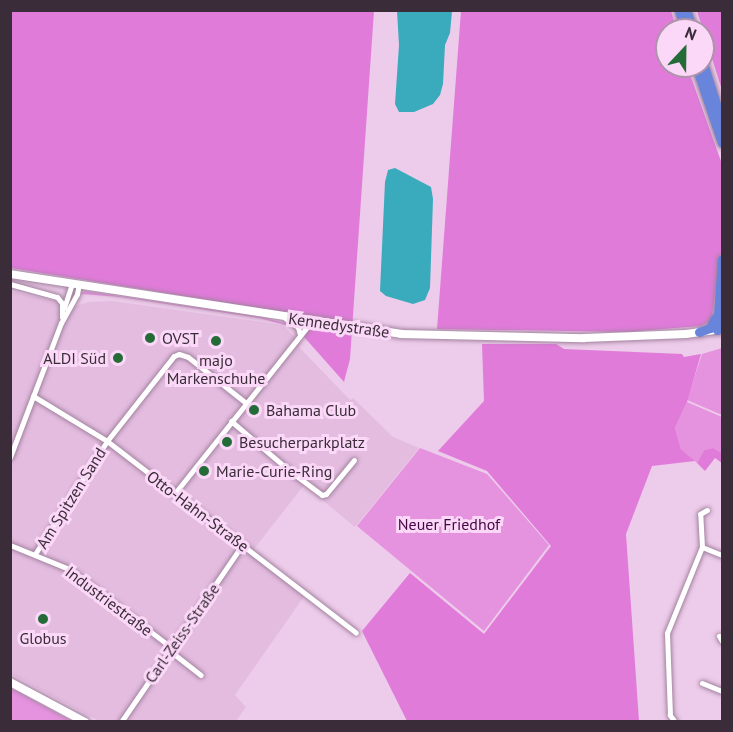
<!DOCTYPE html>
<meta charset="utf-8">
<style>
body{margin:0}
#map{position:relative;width:733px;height:732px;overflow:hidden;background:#edcbea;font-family:"PT Sans",sans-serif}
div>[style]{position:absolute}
.built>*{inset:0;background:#e4bce0}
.green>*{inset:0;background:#e592df}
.forest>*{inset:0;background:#e07bda}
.water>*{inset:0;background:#39abbc}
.roads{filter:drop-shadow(0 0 2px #a2839f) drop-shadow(0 0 2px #a2839f)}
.minor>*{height:5px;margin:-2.5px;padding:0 2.5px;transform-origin:2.5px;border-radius:2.5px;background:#fff}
.secondary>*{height:8px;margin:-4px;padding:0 4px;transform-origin:4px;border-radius:4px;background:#fff}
.motorway>*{height:9px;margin:-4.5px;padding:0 4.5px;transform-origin:4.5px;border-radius:4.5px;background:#6884db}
.dots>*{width:16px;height:16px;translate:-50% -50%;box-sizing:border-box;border:3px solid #fbd8f7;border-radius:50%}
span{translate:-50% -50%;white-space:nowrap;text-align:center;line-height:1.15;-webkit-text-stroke:6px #fbd8f7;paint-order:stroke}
.street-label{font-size:16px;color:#3a2d39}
.poi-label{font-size:16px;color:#3a2d39}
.left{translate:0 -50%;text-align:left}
.right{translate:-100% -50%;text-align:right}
.park-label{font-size:16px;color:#470645}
.frame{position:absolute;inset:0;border:12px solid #3a2d39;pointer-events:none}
.north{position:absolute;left:655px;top:18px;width:60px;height:60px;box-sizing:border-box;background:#fbd8f7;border:2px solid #ae94ab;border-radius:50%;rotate:22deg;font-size:16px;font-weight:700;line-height:24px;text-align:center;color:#3a2d39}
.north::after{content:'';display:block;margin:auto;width:21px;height:27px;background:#246b37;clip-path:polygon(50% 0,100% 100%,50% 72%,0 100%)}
</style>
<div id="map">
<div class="built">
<i style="clip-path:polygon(10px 291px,76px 306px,88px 302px,112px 301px,283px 325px,301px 344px,299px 347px,350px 400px,353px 398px,393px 437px,419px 448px,355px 527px,304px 485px,250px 554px,305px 595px,235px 695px,246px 707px,236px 721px,99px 721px,11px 674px)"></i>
</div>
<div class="green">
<i style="clip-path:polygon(85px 291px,261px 317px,290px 324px,295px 328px,259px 318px,120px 297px,80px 294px)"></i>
<i style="clip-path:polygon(722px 348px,722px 415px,687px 400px,702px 354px)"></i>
<i style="clip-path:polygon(687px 402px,722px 417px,722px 453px,713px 448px,704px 450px,697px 463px,681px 449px,675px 428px)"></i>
<i style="clip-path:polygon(420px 448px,487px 474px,549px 545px,484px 631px,357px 526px)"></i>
<i style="clip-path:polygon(11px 688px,68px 719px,74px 721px,11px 721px)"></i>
</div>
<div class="forest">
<i style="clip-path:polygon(11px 11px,374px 11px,350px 359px,344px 382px,282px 312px,11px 268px)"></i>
<i style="clip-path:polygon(461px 11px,671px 11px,677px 30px,667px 30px,667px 66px,687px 66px,722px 164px,722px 245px,712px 318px,709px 322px,701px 326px,627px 332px,437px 329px)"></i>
<i style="clip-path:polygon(697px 11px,722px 11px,722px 90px)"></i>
<i style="clip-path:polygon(482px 344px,556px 344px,564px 349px,682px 354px,684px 357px,701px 354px,687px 402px,675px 428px,681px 449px,695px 461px,652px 466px,626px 534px,639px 721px,407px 721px,362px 631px,410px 573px,484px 634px,551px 546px,487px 471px,438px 451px,484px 401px)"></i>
<i style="clip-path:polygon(713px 448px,722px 453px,722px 463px,715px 458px,705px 471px,697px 463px,704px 450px)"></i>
</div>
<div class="water">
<i style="clip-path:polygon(397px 11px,452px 11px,450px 33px,445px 45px,443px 84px,440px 95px,433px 104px,414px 112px,399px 112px,395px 104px,399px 45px)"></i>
<i style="clip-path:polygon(395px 168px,431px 187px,433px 199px,430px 288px,425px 300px,413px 304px,386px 296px,380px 291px,385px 182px,388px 170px)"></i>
</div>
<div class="roads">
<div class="minor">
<i style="left:10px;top:284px;width:49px;rotate:15.5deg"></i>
<i style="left:57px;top:297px;width:8px;rotate:50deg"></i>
<i style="left:62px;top:303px;width:14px;rotate:90deg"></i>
<i style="left:64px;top:308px;width:26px;rotate:-72deg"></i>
<i style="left:285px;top:318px;width:16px;rotate:35deg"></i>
<i style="left:298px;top:327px;width:8px;rotate:76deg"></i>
<i style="left:33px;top:396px;width:87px;rotate:31.3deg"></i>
<i style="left:107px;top:441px;width:314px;rotate:37.6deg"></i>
<i style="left:231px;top:421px;width:77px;rotate:40.3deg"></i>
<i style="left:290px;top:471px;width:40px;rotate:37deg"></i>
<i style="left:322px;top:495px;width:4px;rotate:-14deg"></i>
<i style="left:326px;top:494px;width:44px;rotate:-50.5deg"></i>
<i style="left:10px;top:457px;width:143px;rotate:-69.2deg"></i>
<i style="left:61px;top:323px;width:33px;rotate:-61deg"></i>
<i style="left:77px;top:294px;width:10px;rotate:-79deg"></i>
<i style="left:175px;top:493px;width:218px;rotate:-51.5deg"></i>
<i style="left:10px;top:545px;width:64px;rotate:22.1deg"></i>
<i style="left:69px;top:569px;width:130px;rotate:37.5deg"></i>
<i style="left:702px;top:547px;width:22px;rotate:22deg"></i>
<i style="left:35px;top:554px;width:134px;rotate:-57.5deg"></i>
<i style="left:107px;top:441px;width:108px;rotate:-51.8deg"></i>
<i style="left:174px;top:356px;width:5px;rotate:-22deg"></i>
<i style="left:179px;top:354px;width:9px;rotate:18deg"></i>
<i style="left:188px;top:357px;width:74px;rotate:38.4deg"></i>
<i style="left:719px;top:636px;width:6px;rotate:59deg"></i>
<i style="left:170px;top:651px;width:39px;rotate:38deg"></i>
<i style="left:702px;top:683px;width:22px;rotate:22deg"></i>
<i style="left:121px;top:722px;width:214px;rotate:-55.6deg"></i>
<i style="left:675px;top:722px;width:9px;rotate:-126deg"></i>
<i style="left:670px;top:715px;width:82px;rotate:-92.1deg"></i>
<i style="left:667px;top:633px;width:93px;rotate:-67.9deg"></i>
<i style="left:702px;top:547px;width:33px;rotate:-93deg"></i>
<i style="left:700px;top:514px;width:8px;rotate:-30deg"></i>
</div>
<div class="secondary">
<i style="left:10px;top:274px;width:396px;rotate:8.7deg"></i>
<i style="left:401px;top:334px;width:183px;rotate:1.3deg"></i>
<i style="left:584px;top:338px;width:102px;rotate:-2.2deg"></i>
<i style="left:686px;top:334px;width:36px;rotate:-8deg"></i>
<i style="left:10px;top:682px;width:85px;rotate:28.1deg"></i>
</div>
<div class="motorway">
<i style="left:679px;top:10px;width:21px;rotate:73deg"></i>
<i style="left:686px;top:10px;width:21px;rotate:71deg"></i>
<i style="left:703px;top:63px;width:63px;rotate:72.4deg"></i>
<i style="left:696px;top:66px;width:81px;rotate:71.3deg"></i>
<i style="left:717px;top:330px;width:71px;rotate:-86deg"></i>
<i style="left:699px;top:332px;width:12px;rotate:-20deg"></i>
<i style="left:710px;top:328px;width:11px;rotate:-63deg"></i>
</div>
</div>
<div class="dots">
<i style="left:150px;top:338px;background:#246b37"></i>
<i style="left:216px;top:341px;background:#246b37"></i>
<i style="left:118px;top:358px;background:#246b37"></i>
<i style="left:254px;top:410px;background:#246b37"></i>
<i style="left:227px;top:442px;background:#246b37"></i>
<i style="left:204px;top:471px;background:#246b37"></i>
<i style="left:43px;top:619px;background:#246b37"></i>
</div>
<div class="street-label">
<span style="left:339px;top:325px;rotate:8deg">Kennedystraße</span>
<span style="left:71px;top:498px;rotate:-58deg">Am Spitzen Sand</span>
<span style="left:198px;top:511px;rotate:37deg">Otto-Hahn-Straße</span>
<span style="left:109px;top:601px;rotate:37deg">Industriestraße</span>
<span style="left:182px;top:633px;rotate:-55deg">Carl-Zeiss-Straße</span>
</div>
<div class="poi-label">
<span class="left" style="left:162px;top:338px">OVST</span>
<span class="right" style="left:106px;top:358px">ALDI Süd</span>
<span style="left:216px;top:369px">majo<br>Markenschuhe</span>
<span class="left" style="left:266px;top:410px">Bahama Club</span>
<span class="left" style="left:239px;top:442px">Besucherparkplatz</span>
<span class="left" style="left:216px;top:471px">Marie-Curie-Ring</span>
<span style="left:43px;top:638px">Globus</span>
</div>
<div class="park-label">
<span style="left:449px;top:524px">Neuer Friedhof</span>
</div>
<div class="frame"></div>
<div class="north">N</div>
</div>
